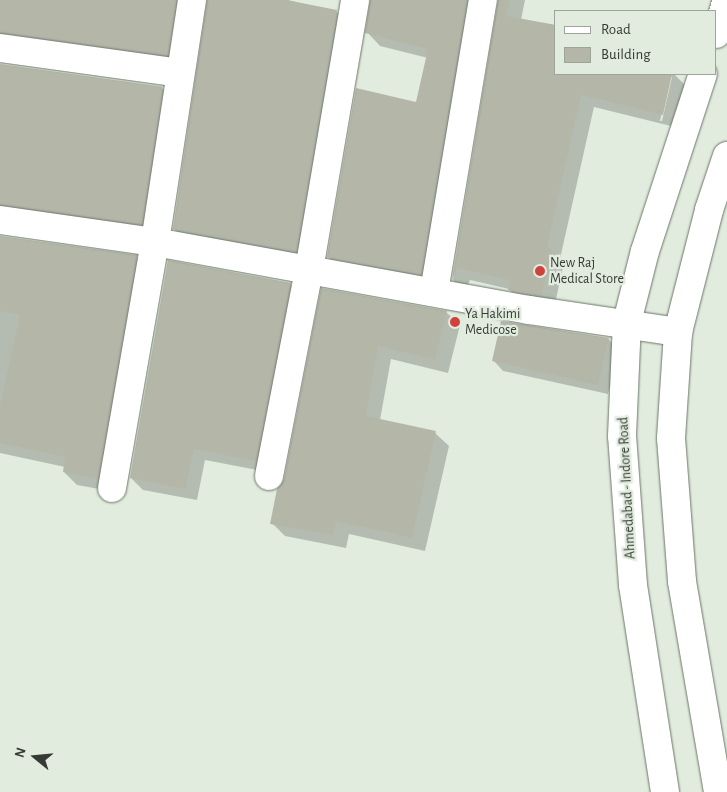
<!DOCTYPE html>
<style>
body{margin:0}
#map{position:relative;width:727px;height:792px;overflow:hidden;background:#e1ecde;font-family:"Alegreya Sans",sans-serif}
div>[style]{position:absolute}
.shadow>*{inset:0;background:#0003}
.building>*{inset:0;background:#b4b7a8;transform-origin:0 0}
.roads{filter:drop-shadow(0 0 1px #6c7569) drop-shadow(0 0 1px #6c7569)}
.street>*{height:28px;margin:-14px;padding:0 14px;transform-origin:14px;border-radius:14px;background:#fff}
.highway>*{height:28px;margin:-14px;padding:0 14px;transform-origin:14px;border-radius:14px;background:#fff}
.dots>*{width:14px;height:14px;translate:-50% -50%;box-sizing:border-box;border:2px solid #e1ecde;border-radius:50%}
span{translate:-50% -50%;white-space:nowrap;text-align:center;line-height:1.15;-webkit-text-stroke:4.5px #e1ecde;paint-order:stroke}
.poi-label{font-size:14px;color:#363a35}
.left{translate:0 -50%;text-align:left}
.street-label{font-size:14px;color:#363a35}
.legend{position:absolute;left:554px;top:10px;width:162px;height:65px;box-sizing:border-box;background:#e1ecde;border:1px solid #9da59a;margin:0;padding:6px 9px;list-style:none;font-size:15px;color:#363a35}
.legend li{display:flex;align-items:center;gap:10px;height:25px}
.legend b{width:25px;border:1px solid #9da59a}
.north{position:absolute;left:10px;top:732px;width:50px;height:50px;-webkit-text-stroke:4px #e1ecde;paint-order:stroke;rotate:287deg;font-size:14px;font-weight:700;line-height:20px;text-align:center;color:#363a35}
.north::after{content:'';display:block;margin:auto;width:18px;height:22px;background:#363a35;clip-path:polygon(50% 0,100% 100%,50% 72%,0 100%)}
</style>
<div id="map">
<div class="shadow">
<i style="clip-path:polygon(0 0,197px 0,180px 68px,0 55px)"></i>
<i style="clip-path:polygon(208px 0,288px 0,337px 12px,350px 25px,309px 264px,187px 242px,174px 229px)"></i>
<i style="clip-path:polygon(371px 0,489px 0,434px 287px,341px 270px,328px 257px,416px 104px,428px 58px,380px 46px,367px 32px)"></i>
<i style="clip-path:polygon(evenodd,499px 0,525px 0,521px 20px,556px 74px,674px 74px,685px 85px,675px 127px,594px 107px,560px 259px,564px 263px,554px 308px,522px 303px,509px 289px,470px 280px,465px 292px,453px 280px,499px 0,670px 77px,672px 77px,662px 121px,660px 121px,670px 77px)"></i>
<i style="clip-path:polygon(0 65px,162px 88px,175px 101px,155px 237px,0 227px)"></i>
<i style="clip-path:polygon(0 237px,136px 256px,149px 269px,110px 491px,77px 485px,64px 472px,65px 467px,0 453px)"></i>
<i style="clip-path:polygon(290px 284px,302px 295px,267px 472px,205px 460px,197px 500px,143px 490px,131px 478px)"></i>
<i style="clip-path:polygon(322px 290px,446px 312px,460px 325px,448px 373px,391px 359px,380px 420px,435px 433px,449px 446px,425px 551px,349px 534px,346px 548px,285px 536px,272px 523px,286px 480px)"></i>
<i style="clip-path:polygon(608px 339px,619px 349px,608px 394px,503px 371px,493px 360px)"></i>
</div>
<div class="building">
<i style="clip-path:polygon(0 0,176px 0,168px 56px,0 33px)"></i>
<i style="clip-path:polygon(207px 0,286px 0,337px 10px,296px 252px,173px 229px)"></i>
<i style="clip-path:polygon(370px 0,467px 0,421px 274px,327px 257px,356px 88px,416px 102px,428px 49px,365px 33px)"></i>
<i style="clip-path:polygon(498px 0,510px 0,506px 16px,556px 25px,556px 74px,672px 74px,663px 115px,581px 95px,547px 247px,552px 249px,541px 296px,508px 290px,510px 280px,457px 268px,452px 280px)"></i>
<i style="left:0;top:64px;width:164px;height:141px;rotate:8deg"></i>
<i style="clip-path:polygon(0 236px,137px 255px,98px 479px,63px 472px,65px 457px,0 443px,0 405px,20px 315px,0 311px)"></i>
<i style="clip-path:polygon(168px 260px,291px 283px,256px 461px,194px 449px,185px 489px,130px 478px)"></i>
<i style="clip-path:polygon(321px 288px,447px 311px,435px 360px,378px 346px,366px 416px,436px 431px,412px 538px,336px 521px,333px 535px,270px 524px,277px 489px,284px 479px)"></i>
<i style="clip-path:polygon(501px 321px,609px 338px,598px 385px,492px 361px)"></i>
</div>
<div class="roads">
<div class="street">
<i style="left:0;top:48px;width:182px;rotate:7.9deg"></i>
<i style="left:0;top:220px;width:157px;rotate:8.1deg"></i>
<i style="left:155px;top:242px;width:380px;rotate:10.3deg"></i>
<i style="left:529px;top:310px;width:151px;rotate:8.4deg"></i>
<i style="left:434px;top:292px;width:296px;rotate:-80.5deg"></i>
<i style="left:269px;top:476px;width:210px;rotate:-79deg"></i>
<i style="left:309px;top:270px;width:274px;rotate:-80.3deg"></i>
<i style="left:112px;top:488px;width:250px;rotate:-80.1deg"></i>
<i style="left:155px;top:242px;width:245px;rotate:-81.3deg"></i>
</div>
<div class="highway">
<i style="left:716px;top:34px;width:36px;rotate:-72deg"></i>
<i style="left:665px;top:792px;width:209px;rotate:-98.8deg"></i>
<i style="left:633px;top:585px;width:149px;rotate:-94.2deg"></i>
<i style="left:622px;top:436px;width:114px;rotate:-87.5deg"></i>
<i style="left:627px;top:322px;width:73px;rotate:-75.8deg"></i>
<i style="left:645px;top:251px;width:186px;rotate:-71.9deg"></i>
<i style="left:718px;top:792px;width:214px;rotate:-99.7deg"></i>
<i style="left:682px;top:581px;width:143px;rotate:-94.4deg"></i>
<i style="left:671px;top:438px;width:106px;rotate:-86.2deg"></i>
<i style="left:678px;top:332px;width:126px;rotate:-75.7deg"></i>
<i style="left:709px;top:210px;width:57px;rotate:-71.6deg"></i>
</div>
</div>
<div class="dots">
<i style="left:540px;top:271px;background:#d1423d"></i>
<i style="left:455px;top:322px;background:#d1423d"></i>
</div>
<div class="poi-label">
<span class="left" style="left:550px;top:271px">New Raj<br>Medical Store</span>
<span class="left" style="left:465px;top:322px">Ya Hakimi<br>Medicose</span>
</div>
<div class="street-label">
<span style="left:627px;top:488px;rotate:-93deg">Ahmedabad - Indore Road</span>
</div>
<ul class="legend">
<li><b style="height:6px;background:#fff"></b>Road</li>
<li><b style="height:14px;background:#b4b7a8"></b>Building</li>
</ul>
<div class="north">N</div>
</div>
